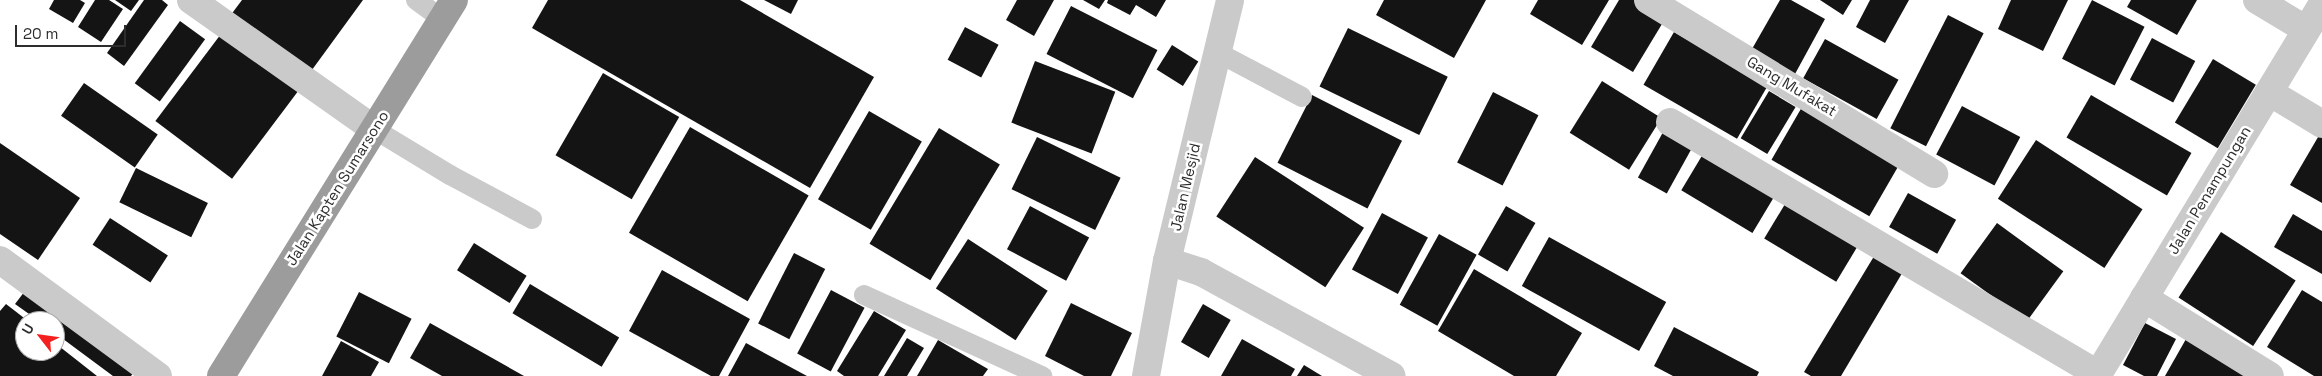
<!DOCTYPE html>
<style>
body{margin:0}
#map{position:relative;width:2322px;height:376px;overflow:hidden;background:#fff;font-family:"Space Grotesk",sans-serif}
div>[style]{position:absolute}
.building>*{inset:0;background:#141414;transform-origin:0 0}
.service>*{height:20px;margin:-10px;padding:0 10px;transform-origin:10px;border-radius:10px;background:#cacaca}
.minor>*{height:28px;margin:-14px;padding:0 14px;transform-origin:14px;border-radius:14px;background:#cacaca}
.trunk>*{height:28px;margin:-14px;padding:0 14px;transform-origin:14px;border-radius:14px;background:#9c9c9c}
span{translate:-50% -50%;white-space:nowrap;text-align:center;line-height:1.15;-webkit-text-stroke:5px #fff;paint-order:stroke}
.street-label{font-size:15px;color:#2d2d2d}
.north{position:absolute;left:15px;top:311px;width:50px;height:50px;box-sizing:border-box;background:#fff;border:1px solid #ababab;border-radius:50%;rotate:300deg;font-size:14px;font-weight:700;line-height:20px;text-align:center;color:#2d2d2d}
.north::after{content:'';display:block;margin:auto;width:18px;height:22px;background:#f41f1f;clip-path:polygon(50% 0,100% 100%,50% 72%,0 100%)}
.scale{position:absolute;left:15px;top:25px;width:111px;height:22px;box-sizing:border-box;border:2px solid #2d2d2d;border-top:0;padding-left:6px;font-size:15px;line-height:18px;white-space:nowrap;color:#2d2d2d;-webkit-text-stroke:4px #fff;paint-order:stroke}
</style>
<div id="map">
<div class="building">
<i style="clip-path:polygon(54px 0,80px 0,85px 3px,73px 23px,49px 9px)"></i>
<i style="clip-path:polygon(95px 0,109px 0,123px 9px,101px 42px,78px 27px)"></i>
<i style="clip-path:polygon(115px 0,139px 0,131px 11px)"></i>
<i style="clip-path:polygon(144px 0,162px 0,168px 5px,124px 66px,107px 53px)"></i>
<i style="clip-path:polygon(242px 0,363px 0,309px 74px,230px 16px)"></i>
<i style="clip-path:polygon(548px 0,740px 0,874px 77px,810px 188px,532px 28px)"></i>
<i style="clip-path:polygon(764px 0,798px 0,791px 14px)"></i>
<i style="clip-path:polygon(1017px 0,1054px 0,1034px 36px,1006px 20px)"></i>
<i style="clip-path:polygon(1083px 0,1105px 0,1099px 9px)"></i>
<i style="clip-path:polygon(1108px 0,1166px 0,1156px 17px,1136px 5px,1130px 15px,1107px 3px)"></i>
<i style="clip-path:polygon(1384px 0,1486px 0,1454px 58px,1376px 15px)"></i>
<i style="clip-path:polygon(1538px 0,1609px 0,1582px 45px,1530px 14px)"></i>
<i style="clip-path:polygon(1619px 0,1634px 0,1665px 19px,1633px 72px,1591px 47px)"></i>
<i style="clip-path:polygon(1780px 0,1791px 0,1825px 19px,1795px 74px,1752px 49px)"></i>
<i style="clip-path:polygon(1820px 0,1852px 0,1843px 15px)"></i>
<i style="clip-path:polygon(1870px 0,1909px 0,1885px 43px,1856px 27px)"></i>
<i style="clip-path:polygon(2011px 0,2068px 0,2043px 51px,1998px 29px)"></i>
<i style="left:2092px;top:0;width:59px;height:66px;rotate:27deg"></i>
<i style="clip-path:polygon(2131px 0,2197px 0,2177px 35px,2127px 7px)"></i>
<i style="left:1071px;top:6px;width:97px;height:54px;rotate:27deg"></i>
<i style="left:1948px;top:15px;width:40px;height:127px;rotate:27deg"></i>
<i style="left:180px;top:21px;width:31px;height:77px;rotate:36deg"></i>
<i style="left:965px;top:27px;width:38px;height:37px;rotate:28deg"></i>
<i style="left:1348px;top:28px;width:111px;height:65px;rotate:26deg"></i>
<i style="left:224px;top:30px;width:96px;height:114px;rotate:37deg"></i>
<i style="left:1674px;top:32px;width:108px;height:61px;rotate:30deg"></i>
<i style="left:2152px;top:38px;width:49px;height:47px;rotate:28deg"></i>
<i style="left:1825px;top:39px;width:84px;height:45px;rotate:29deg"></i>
<i style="left:1172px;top:45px;width:31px;height:29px;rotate:32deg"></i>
<i style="left:2213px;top:59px;width:50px;height:74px;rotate:31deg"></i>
<i style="left:1035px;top:61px;width:86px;height:66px;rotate:21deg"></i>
<i style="left:603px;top:73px;width:88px;height:95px;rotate:30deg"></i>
<i style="left:1602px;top:81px;width:70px;height:61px;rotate:32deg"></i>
<i style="left:84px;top:83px;width:90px;height:40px;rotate:35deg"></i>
<i style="left:1769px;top:91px;width:31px;height:55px;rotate:31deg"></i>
<i style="left:1493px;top:92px;width:51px;height:79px;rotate:27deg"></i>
<i style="left:1312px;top:95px;width:101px;height:76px;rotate:27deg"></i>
<i style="left:2091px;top:95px;width:116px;height:49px;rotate:30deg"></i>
<i style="left:1962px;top:106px;width:66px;height:55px;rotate:28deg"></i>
<i style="left:1802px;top:107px;width:113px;height:61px;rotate:30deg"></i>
<i style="left:869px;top:111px;width:61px;height:102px;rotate:30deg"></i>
<i style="left:1667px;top:125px;width:33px;height:60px;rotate:29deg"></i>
<i style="left:690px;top:127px;width:137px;height:122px;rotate:30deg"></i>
<i style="left:939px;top:128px;width:71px;height:135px;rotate:31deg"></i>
<i style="clip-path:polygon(2321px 132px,2322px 132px,2322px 203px,2290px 185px)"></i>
<i style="left:1037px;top:137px;width:93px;height:58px;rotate:26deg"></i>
<i style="left:2036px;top:140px;width:127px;height:70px;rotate:33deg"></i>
<i style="clip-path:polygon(0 143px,80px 198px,38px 260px,0 234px)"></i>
<i style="left:1706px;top:149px;width:83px;height:48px;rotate:31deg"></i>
<i style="left:1255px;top:157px;width:130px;height:71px;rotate:33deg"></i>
<i style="left:136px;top:168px;width:80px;height:38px;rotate:26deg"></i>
<i style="left:1908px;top:193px;width:55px;height:39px;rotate:29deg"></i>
<i style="left:1791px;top:194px;width:84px;height:52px;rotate:31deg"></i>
<i style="left:1030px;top:206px;width:67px;height:49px;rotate:28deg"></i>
<i style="left:1506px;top:206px;width:34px;height:56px;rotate:30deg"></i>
<i style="left:1382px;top:213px;width:52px;height:64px;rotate:28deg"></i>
<i style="clip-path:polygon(2293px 214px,2322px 231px,2322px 274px,2274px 247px)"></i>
<i style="left:110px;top:218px;width:69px;height:32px;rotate:33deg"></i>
<i style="left:1997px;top:223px;width:82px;height:62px;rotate:36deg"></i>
<i style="left:2221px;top:232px;width:89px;height:78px;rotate:33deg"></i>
<i style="left:1439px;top:234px;width:43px;height:81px;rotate:29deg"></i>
<i style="left:1549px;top:237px;width:134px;height:56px;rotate:29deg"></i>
<i style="left:968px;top:239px;width:95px;height:59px;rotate:33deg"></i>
<i style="left:474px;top:243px;width:62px;height:32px;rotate:32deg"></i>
<i style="left:794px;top:253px;width:35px;height:79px;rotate:27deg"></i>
<i style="clip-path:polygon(1876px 253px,1904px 270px,1841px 376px,1811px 376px,1804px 372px)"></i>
<i style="clip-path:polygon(1474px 269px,1582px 333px,1556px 376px,1514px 376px,1438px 331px)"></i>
<i style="clip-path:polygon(662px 270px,750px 319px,719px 376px,711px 376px,629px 331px)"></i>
<i style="left:530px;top:284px;width:104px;height:34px;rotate:31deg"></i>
<i style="clip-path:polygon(28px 287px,137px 368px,131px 376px,113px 376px,55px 333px,55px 321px,39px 321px,15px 304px)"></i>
<i style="left:831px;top:290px;width:38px;height:72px;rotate:28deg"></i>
<i style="clip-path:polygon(2302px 290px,2322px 302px,2322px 376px,2314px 376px,2267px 347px)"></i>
<i style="left:359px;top:292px;width:59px;height:50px;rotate:27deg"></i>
<i style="clip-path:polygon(1071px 303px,1132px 333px,1111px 376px,1084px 376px,1045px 356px)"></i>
<i style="clip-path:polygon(6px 304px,28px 321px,25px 321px,25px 351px,55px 351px,55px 343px,97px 376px,0 376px,0 311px)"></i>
<i style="left:1203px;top:304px;width:32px;height:44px;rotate:30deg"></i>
<i style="clip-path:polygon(874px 311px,906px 330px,878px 376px,844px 376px,837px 371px)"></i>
<i style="clip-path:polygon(430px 323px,524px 376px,442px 376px,410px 358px)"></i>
<i style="clip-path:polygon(2145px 323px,2176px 339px,2157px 376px,2144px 376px,2123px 365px)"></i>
<i style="clip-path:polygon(1674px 327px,1759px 372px,1757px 376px,1673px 376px,1654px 366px)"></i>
<i style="clip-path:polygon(2190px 332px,2265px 376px,2165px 376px)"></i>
<i style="clip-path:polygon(907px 338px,924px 348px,907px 376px,884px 376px)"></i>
<i style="clip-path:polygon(1242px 339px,1295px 369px,1291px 376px,1221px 376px)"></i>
<i style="clip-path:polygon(938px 340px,988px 369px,983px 376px,917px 376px)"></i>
<i style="clip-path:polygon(341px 341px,379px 362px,371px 376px,322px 376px)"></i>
<i style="clip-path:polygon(746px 343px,807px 376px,728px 376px)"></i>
<i style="clip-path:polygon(1304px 365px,1322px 376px,1297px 376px)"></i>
</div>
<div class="service">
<i style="left:416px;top:0;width:32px;rotate:36deg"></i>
<i style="left:1217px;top:52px;width:96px;rotate:27.9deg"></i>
<i style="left:374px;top:129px;width:89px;rotate:31.2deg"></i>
<i style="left:450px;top:175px;width:93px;rotate:28.2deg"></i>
<i style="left:864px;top:295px;width:196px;rotate:24.5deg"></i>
</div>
<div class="minor">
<i style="left:191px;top:0;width:224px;rotate:35.2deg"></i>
<i style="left:1648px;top:0;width:335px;rotate:31.3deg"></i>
<i style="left:2257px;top:0;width:56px;rotate:31.1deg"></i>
<i style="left:2269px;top:92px;width:62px;rotate:31.1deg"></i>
<i style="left:1670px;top:122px;width:497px;rotate:30.5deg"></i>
<i style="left:0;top:260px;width:196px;rotate:36.3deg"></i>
<i style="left:1167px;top:261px;width:36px;rotate:18deg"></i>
<i style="left:1201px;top:272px;width:217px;rotate:28.6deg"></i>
<i style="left:2144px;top:298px;width:148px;rotate:31.8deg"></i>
<i style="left:1146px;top:376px;width:117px;rotate:-79.7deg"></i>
<i style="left:1167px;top:261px;width:268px;rotate:-76.4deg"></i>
<i style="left:2097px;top:376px;width:434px;rotate:-58.8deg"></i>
</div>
<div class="trunk">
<i style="left:221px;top:376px;width:442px;rotate:-58.2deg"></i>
</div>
<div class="street-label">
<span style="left:1792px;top:86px;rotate:31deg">Gang Mufakat</span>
<span style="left:1185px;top:187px;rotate:-77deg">Jalan Mesjid</span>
<span style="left:337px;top:188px;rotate:-58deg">Jalan Kapten Sumarsono</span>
<span style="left:2209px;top:190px;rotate:-59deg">Jalan Penampungan</span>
</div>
<div class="north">U</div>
<div class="scale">20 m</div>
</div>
